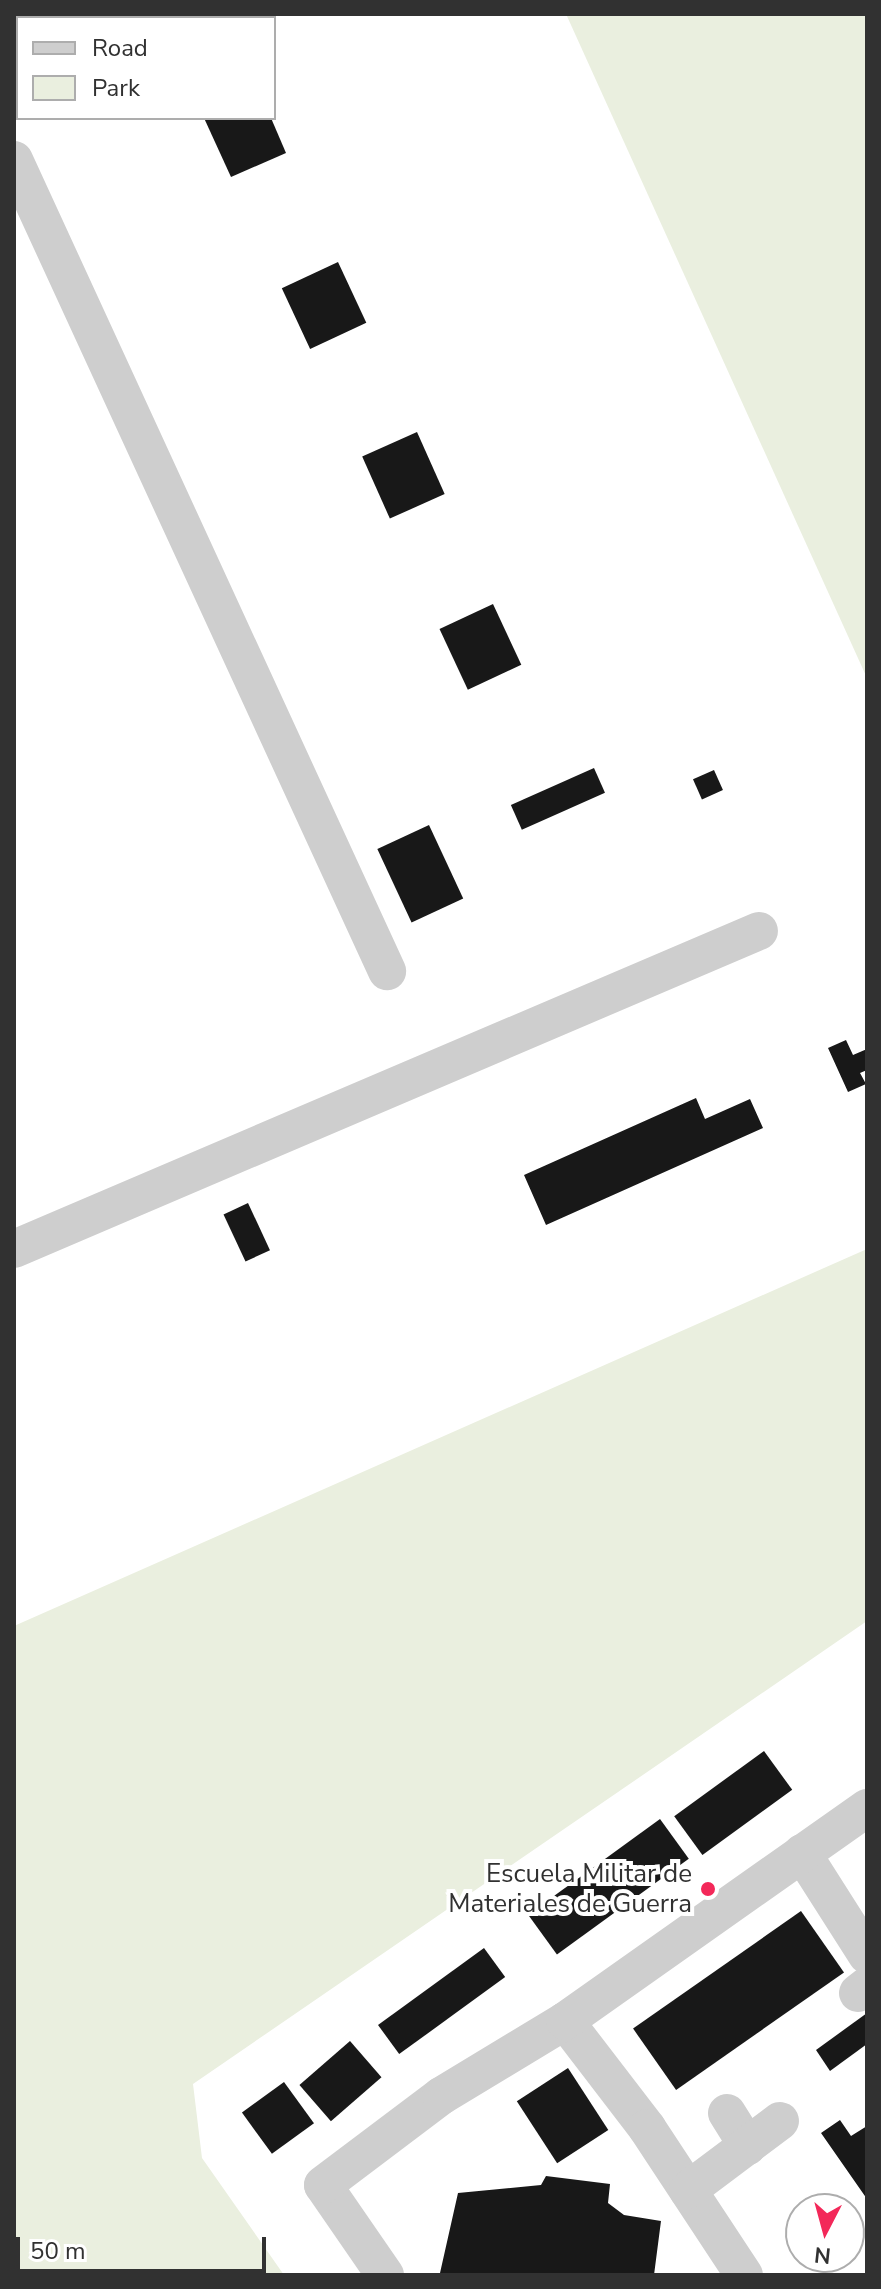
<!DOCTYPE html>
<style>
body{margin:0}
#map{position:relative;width:881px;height:2289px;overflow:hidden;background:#fff;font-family:"Nunito Sans",sans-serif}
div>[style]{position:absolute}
.green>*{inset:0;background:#eaefdf}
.building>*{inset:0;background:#181818;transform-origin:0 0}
.minor>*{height:38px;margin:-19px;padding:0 19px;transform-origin:19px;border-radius:19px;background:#cecece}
.dots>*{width:22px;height:22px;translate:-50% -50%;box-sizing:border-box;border:4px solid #fff;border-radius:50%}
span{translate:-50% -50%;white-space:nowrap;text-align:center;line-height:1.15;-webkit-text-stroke:8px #fff;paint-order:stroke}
.poi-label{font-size:26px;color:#313131}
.right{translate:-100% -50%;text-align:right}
.frame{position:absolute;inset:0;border:16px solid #313131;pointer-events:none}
.legend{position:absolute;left:16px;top:16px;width:260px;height:104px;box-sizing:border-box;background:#fff;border:2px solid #adadad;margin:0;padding:10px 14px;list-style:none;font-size:24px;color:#313131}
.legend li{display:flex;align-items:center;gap:16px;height:40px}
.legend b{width:40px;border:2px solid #adadad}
.north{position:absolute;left:785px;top:2193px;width:80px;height:80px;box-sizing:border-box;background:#fff;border:2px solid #adadad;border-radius:50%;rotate:186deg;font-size:22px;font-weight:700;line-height:32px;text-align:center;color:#313131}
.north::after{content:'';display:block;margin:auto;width:28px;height:36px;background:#f32859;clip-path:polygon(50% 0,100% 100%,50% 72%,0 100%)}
.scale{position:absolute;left:16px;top:2237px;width:250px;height:36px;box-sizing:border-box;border:4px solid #313131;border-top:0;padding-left:10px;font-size:24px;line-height:28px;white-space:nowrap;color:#313131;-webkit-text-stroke:6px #fff;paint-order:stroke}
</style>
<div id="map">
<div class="green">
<i style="clip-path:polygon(566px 14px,867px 14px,867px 678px)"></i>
<i style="clip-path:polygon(867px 1249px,867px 1621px,193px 2084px,202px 2158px,284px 2275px,14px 2275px,14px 1626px)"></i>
</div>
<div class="building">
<i style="clip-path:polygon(204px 118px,271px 118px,286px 153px,231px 177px)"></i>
<i style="left:338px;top:262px;width:67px;height:62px;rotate:65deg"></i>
<i style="left:417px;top:432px;width:68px;height:60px;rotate:66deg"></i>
<i style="left:493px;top:604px;width:67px;height:59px;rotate:65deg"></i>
<i style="left:594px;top:768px;width:27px;height:91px;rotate:66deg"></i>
<i style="left:714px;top:770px;width:22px;height:23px;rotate:66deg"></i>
<i style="left:429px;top:825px;width:81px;height:57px;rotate:65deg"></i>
<i style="clip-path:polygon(846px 1040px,853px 1055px,867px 1049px,867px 1070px,860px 1073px,866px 1084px,848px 1092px,828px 1048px)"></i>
<i style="clip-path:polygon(696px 1098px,705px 1119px,750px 1099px,763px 1128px,546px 1225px,524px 1175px)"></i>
<i style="left:248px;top:1203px;width:52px;height:27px;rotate:65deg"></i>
<i style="left:764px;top:1751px;width:48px;height:111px;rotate:54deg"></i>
<i style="left:660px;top:1819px;width:49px;height:163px;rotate:54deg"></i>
<i style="left:801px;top:1911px;width:75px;height:205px;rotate:55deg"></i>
<i style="left:484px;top:1948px;width:36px;height:131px;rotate:54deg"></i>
<i style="clip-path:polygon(867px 2013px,867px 2044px,830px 2071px,816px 2050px)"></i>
<i style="left:350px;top:2041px;width:48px;height:67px;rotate:49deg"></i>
<i style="left:568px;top:2068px;width:74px;height:61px;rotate:57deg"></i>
<i style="left:284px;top:2082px;width:51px;height:52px;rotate:54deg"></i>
<i style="clip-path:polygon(840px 2120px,851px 2136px,867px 2126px,867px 2199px,821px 2133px)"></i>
<i style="clip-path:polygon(546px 2176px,610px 2184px,608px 2203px,624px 2215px,661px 2221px,654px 2275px,440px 2273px,458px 2193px,541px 2185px)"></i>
</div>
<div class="minor">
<i style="left:14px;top:160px;width:893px;rotate:65.3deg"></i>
<i style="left:14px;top:1249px;width:810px;rotate:-23.12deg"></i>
<i style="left:802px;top:1853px;width:121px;rotate:57.5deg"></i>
<i style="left:858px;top:1993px;width:11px;rotate:-38deg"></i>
<i style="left:565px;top:2021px;width:135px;rotate:52.5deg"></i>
<i style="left:647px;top:2128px;width:176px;rotate:56.6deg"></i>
<i style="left:727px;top:2113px;width:39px;rotate:58deg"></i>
<i style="left:688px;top:2190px;width:115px;rotate:-36.9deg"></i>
<i style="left:385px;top:2275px;width:109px;rotate:-124.6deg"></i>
<i style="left:323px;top:2185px;width:148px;rotate:-37deg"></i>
<i style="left:441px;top:2096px;width:145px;rotate:-31.2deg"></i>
<i style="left:565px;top:2021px;width:370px;rotate:-35.2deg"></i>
</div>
<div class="dots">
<i style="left:708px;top:1889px;background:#f32859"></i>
</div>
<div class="poi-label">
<span class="right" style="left:692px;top:1889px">Escuela Militar de<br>Materiales de Guerra</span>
</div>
<div class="frame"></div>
<ul class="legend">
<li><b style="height:10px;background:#cecece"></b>Road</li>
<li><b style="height:22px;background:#eaefdf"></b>Park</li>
</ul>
<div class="north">N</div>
<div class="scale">50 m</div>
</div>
